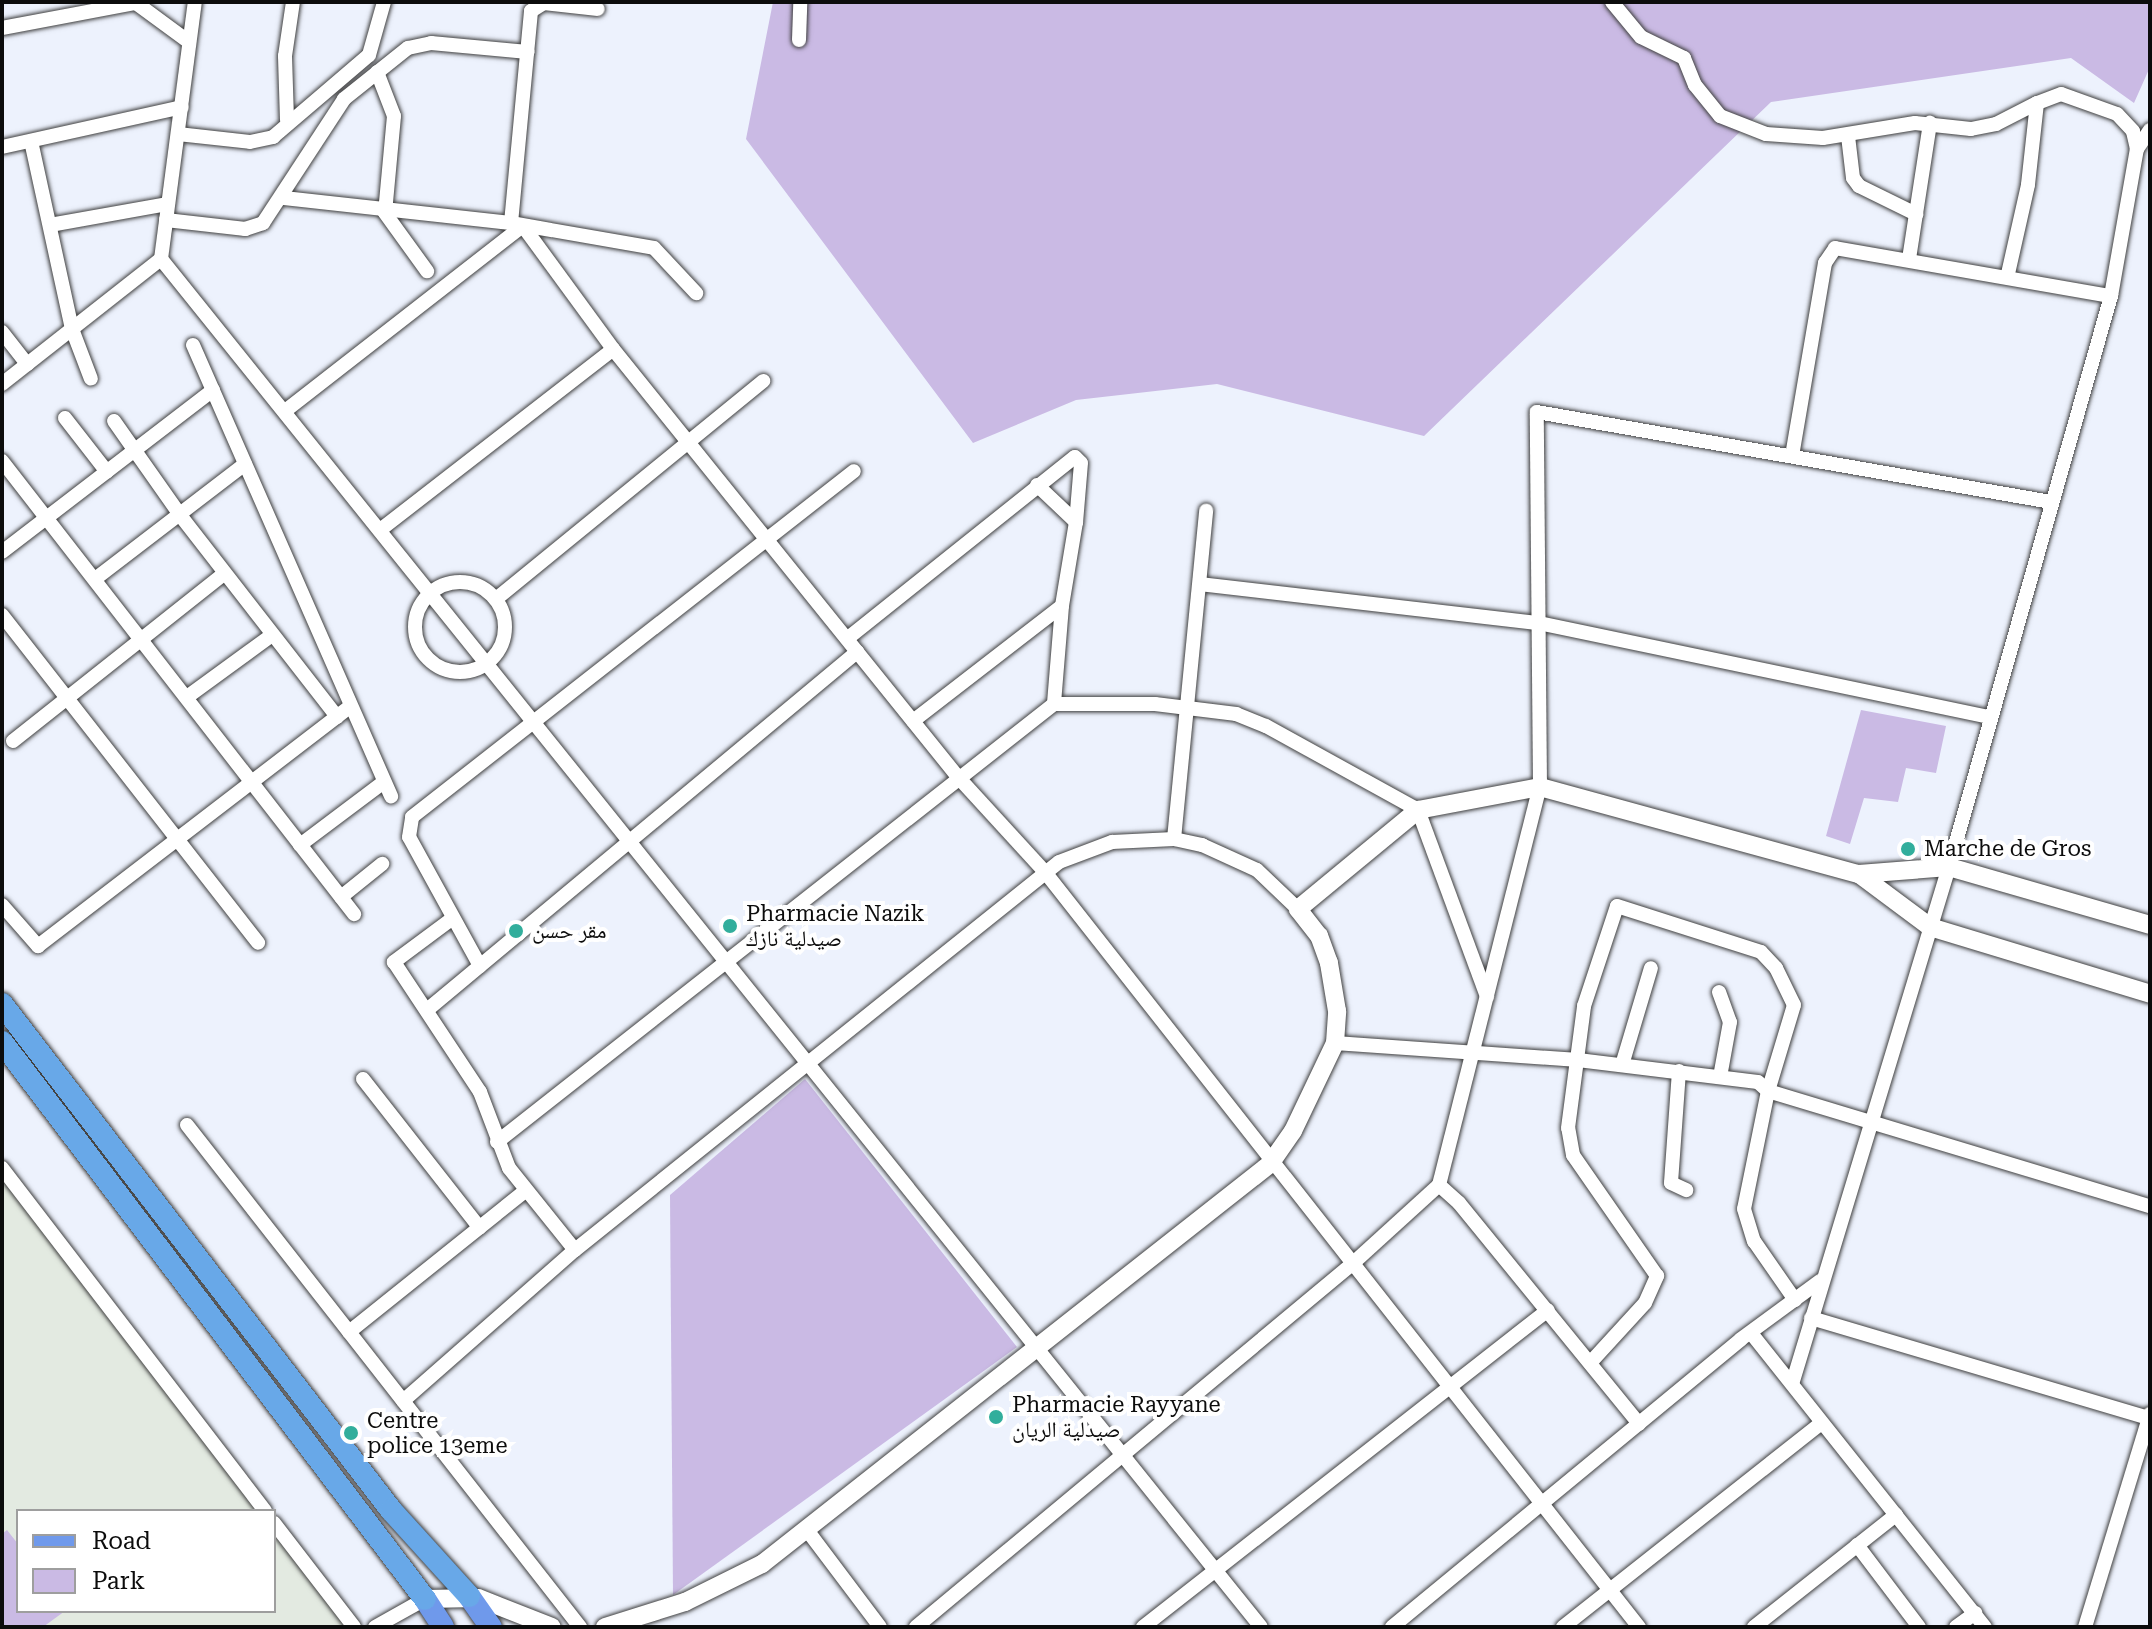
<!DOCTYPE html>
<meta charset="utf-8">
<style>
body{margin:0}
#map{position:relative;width:2152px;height:1629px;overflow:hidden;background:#edf2fd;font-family:"Roboto Serif","Noto Naskh Arabic",serif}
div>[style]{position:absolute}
.industrial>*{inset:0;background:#e3eae1}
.green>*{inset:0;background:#cabae4}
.roads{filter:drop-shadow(0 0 2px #3f3f3f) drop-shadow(0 0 2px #3f3f3f)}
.minor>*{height:14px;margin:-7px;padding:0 7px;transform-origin:7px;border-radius:7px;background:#fff}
.minor>.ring{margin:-7px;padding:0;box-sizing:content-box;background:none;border:14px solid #fff;border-radius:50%}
.tertiary>*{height:18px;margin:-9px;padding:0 9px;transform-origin:9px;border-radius:9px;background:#fff}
.primary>*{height:22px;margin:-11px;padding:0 11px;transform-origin:11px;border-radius:11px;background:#6f99eb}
.trunk>*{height:22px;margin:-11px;padding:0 11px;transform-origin:11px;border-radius:11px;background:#68a8e8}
.dots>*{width:22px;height:22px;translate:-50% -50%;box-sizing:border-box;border:4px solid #fff;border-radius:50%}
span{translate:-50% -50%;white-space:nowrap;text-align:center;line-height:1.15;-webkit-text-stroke:8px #fff;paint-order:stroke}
.poi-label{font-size:22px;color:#0c0c0c}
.left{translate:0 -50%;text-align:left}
.frame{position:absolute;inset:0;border:4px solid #0c0c0c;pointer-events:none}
.legend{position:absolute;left:16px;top:1509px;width:260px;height:104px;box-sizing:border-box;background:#fff;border:2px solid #9e9e9e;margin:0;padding:10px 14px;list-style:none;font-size:24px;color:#0c0c0c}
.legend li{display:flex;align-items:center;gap:16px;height:40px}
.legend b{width:40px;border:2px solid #9e9e9e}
</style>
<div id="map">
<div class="industrial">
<i style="clip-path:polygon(2px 1169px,259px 1511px,18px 1511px,18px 1611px,274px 1611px,274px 1530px,347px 1627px,2px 1627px)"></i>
</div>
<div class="green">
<i style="clip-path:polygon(773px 2px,2150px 2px,2150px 67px,2134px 103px,2071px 58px,1771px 102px,1424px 436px,1217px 384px,1076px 400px,973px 443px,746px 139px)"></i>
<i style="clip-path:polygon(1861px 710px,1946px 726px,1936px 773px,1906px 768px,1898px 802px,1864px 798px,1850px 844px,1826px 836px)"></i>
<i style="clip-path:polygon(805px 1079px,1017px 1347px,673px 1595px,670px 1195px)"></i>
<i style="clip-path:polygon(7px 1530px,18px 1544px,18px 1611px,65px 1611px,43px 1627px,2px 1627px,2px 1534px)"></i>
</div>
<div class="roads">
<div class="minor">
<i style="left:1612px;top:2px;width:45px;rotate:50.4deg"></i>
<i style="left:1641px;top:37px;width:48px;rotate:26deg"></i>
<i style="left:1684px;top:58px;width:29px;rotate:68deg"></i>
<i style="left:1695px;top:85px;width:40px;rotate:51deg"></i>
<i style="left:1720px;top:116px;width:49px;rotate:21.4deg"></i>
<i style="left:1766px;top:134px;width:57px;rotate:4deg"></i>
<i style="left:1823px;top:138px;width:93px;rotate:-9.3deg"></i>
<i style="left:1915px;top:123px;width:56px;rotate:6.1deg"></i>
<i style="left:1971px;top:129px;width:25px;rotate:-11deg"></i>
<i style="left:1996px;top:124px;width:46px;rotate:-27.1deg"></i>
<i style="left:2px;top:28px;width:136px;rotate:-10.6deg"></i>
<i style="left:136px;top:3px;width:66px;rotate:36.3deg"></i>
<i style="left:799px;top:40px;width:38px;rotate:-88deg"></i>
<i style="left:377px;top:72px;width:47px;rotate:68.9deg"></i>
<i style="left:394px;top:116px;width:97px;rotate:95.3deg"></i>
<i style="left:385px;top:213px;width:72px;rotate:54.1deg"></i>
<i style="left:287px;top:120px;width:64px;rotate:-91.8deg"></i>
<i style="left:285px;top:56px;width:55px;rotate:-81.6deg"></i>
<i style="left:178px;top:134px;width:72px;rotate:6.3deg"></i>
<i style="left:250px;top:142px;width:24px;rotate:-12deg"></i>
<i style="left:273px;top:137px;width:126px;rotate:-40.5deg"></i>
<i style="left:369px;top:55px;width:55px;rotate:-74.2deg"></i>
<i style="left:1848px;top:136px;width:42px;rotate:83.2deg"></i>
<i style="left:1853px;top:178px;width:10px;rotate:53deg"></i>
<i style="left:1859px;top:186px;width:64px;rotate:26.2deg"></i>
<i style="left:31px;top:141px;width:192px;rotate:77.7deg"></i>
<i style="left:72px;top:329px;width:53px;rotate:69.2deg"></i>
<i style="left:2px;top:147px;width:184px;rotate:-12.5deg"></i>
<i style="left:2137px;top:149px;width:23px;rotate:-56deg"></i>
<i style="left:284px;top:198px;width:228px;rotate:6.3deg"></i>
<i style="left:511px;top:223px;width:145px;rotate:9.9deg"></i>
<i style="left:654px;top:248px;width:62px;rotate:47deg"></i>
<i style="left:166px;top:220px;width:80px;rotate:6.5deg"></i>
<i style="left:245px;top:229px;width:19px;rotate:-18deg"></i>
<i style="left:263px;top:223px;width:148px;rotate:-56.8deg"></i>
<i style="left:344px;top:99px;width:82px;rotate:-38.6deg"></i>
<i style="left:408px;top:48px;width:24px;rotate:-12deg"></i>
<i style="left:431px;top:43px;width:97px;rotate:5.3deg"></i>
<i style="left:511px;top:223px;width:213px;rotate:-84.6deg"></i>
<i style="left:531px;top:11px;width:15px;rotate:-32deg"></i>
<i style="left:544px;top:3px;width:54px;rotate:6.3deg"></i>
<i style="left:50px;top:225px;width:120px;rotate:-10.1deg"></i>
<i style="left:161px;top:259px;width:1755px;rotate:51.2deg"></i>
<i style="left:1909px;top:259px;width:138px;rotate:-81.2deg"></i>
<i style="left:2px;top:332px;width:41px;rotate:52deg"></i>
<i style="left:193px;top:345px;width:493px;rotate:66.3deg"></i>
<i style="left:2px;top:384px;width:202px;rotate:-38.2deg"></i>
<i style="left:161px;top:259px;width:259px;rotate:-82.5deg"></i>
<i style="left:285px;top:411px;width:301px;rotate:-37.9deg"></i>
<i style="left:523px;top:226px;width:152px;rotate:53.8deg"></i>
<i style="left:613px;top:349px;width:548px;rotate:51.14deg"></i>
<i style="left:957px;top:776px;width:130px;rotate:47.5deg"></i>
<i style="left:1045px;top:872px;width:961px;rotate:51.81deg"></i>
<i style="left:65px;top:418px;width:68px;rotate:52.1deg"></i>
<i style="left:114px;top:421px;width:115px;rotate:54.9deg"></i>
<i style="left:180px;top:515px;width:256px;rotate:52.1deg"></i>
<i style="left:1792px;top:456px;width:196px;rotate:-80.3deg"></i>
<i style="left:1825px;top:263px;width:18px;rotate:-56deg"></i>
<i style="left:1835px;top:248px;width:280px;rotate:9.9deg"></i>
<i style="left:2px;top:461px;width:574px;rotate:52.15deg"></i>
<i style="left:1037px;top:485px;width:54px;rotate:43.5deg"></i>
<i style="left:380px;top:530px;width:295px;rotate:-37.8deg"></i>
<i style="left:2px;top:552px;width:266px;rotate:-37.5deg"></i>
<i style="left:95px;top:579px;width:189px;rotate:-37.5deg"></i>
<i class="ring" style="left:415px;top:582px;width:76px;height:76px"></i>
<i style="left:1200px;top:584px;width:341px;rotate:6.6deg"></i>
<i style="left:1539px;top:623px;width:460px;rotate:11.8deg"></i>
<i style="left:496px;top:599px;width:345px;rotate:-39.2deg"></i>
<i style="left:2px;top:615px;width:416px;rotate:52deg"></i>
<i style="left:848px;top:638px;width:290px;rotate:-38.6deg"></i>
<i style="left:1075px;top:457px;width:8px;rotate:45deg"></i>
<i style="left:1081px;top:463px;width:59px;rotate:94.8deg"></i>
<i style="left:1076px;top:522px;width:85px;rotate:99.5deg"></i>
<i style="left:1062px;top:606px;width:98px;rotate:94.7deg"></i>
<i style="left:187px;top:697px;width:105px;rotate:-36.1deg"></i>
<i style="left:913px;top:721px;width:188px;rotate:-37.7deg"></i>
<i style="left:13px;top:741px;width:270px;rotate:-38.4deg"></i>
<i style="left:1174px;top:839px;width:330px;rotate:-84.4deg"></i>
<i style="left:300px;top:845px;width:105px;rotate:-36.9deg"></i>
<i style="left:341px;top:897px;width:53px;rotate:-38.8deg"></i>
<i style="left:2px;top:905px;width:55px;rotate:48.7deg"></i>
<i style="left:38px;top:946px;width:394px;rotate:-37.5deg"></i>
<i style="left:453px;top:918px;width:74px;rotate:143.3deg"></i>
<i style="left:394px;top:962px;width:156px;rotate:56.5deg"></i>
<i style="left:480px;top:1092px;width:81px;rotate:69.1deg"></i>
<i style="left:509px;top:1168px;width:105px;rotate:51.2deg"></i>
<i style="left:480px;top:966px;width:147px;rotate:-118.8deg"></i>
<i style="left:409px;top:837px;width:20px;rotate:-81deg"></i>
<i style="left:412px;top:817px;width:561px;rotate:-38.05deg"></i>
<i style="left:1719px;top:992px;width:32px;rotate:70deg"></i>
<i style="left:1730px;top:1022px;width:56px;rotate:100.3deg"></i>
<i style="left:427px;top:1010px;width:560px;rotate:-39.78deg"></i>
<i style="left:1335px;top:1043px;width:244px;rotate:4deg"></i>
<i style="left:1578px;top:1060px;width:181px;rotate:7deg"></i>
<i style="left:1758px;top:1082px;width:13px;rotate:42deg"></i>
<i style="left:1768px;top:1091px;width:399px;rotate:16.8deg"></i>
<i style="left:1622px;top:1065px;width:101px;rotate:-73.4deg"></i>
<i style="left:1679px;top:1071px;width:112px;rotate:94.1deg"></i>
<i style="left:1671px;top:1183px;width:17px;rotate:25deg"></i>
<i style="left:363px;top:1079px;width:189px;rotate:51.9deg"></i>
<i style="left:187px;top:1125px;width:638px;rotate:51.94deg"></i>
<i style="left:497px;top:1142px;width:709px;rotate:-38.18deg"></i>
<i style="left:1054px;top:704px;width:101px"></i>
<i style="left:1155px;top:704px;width:82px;rotate:7deg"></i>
<i style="left:1236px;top:714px;width:32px;rotate:22deg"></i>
<i style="left:1266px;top:726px;width:174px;rotate:28.9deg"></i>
<i style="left:1418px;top:810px;width:199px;rotate:69.7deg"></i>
<i style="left:2px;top:1168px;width:432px;rotate:52.5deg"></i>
<i style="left:1439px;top:1185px;width:27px;rotate:42deg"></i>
<i style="left:1459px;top:1203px;width:285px;rotate:50.8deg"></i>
<i style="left:1811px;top:1318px;width:352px;rotate:16.5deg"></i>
<i style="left:349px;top:1332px;width:226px;rotate:-38.7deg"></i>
<i style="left:1751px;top:1333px;width:376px;rotate:51.5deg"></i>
<i style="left:1590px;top:1363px;width:81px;rotate:-47.5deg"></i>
<i style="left:1645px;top:1303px;width:30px;rotate:-66deg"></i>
<i style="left:1657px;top:1276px;width:147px;rotate:-124.8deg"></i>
<i style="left:1573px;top:1155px;width:27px;rotate:-100deg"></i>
<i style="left:1568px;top:1128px;width:123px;rotate:-82.5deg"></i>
<i style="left:1584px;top:1006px;width:105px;rotate:-71.7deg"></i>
<i style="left:1617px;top:906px;width:151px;rotate:17.7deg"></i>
<i style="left:1761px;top:952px;width:22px;rotate:47deg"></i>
<i style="left:1776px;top:968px;width:41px;rotate:64.1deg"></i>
<i style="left:1794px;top:1005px;width:90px;rotate:106.8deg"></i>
<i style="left:1768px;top:1091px;width:120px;rotate:101.5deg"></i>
<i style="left:1744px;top:1209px;width:34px;rotate:73deg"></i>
<i style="left:1754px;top:1241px;width:72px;rotate:55.2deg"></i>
<i style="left:1793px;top:1381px;width:537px;rotate:-73.12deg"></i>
<i style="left:1949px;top:867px;width:594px;rotate:-74.16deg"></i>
<i style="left:2111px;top:296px;width:149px;rotate:-80deg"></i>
<i style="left:2137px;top:149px;width:18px;rotate:-103deg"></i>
<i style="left:2133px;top:131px;width:23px;rotate:-133deg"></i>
<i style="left:2117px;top:114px;width:59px;rotate:-160.3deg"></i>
<i style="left:2061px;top:94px;width:26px;rotate:159deg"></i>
<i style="left:2037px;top:103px;width:82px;rotate:96.3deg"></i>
<i style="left:2028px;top:185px;width:91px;rotate:102.7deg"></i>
<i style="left:403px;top:1401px;width:229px;rotate:-41.3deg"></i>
<i style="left:575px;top:1250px;width:620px;rotate:-38.72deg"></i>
<i style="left:1059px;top:862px;width:57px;rotate:-20.7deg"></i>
<i style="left:1112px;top:842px;width:62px;rotate:-2.8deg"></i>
<i style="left:1174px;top:839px;width:29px;rotate:12deg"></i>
<i style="left:1202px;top:845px;width:60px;rotate:24.4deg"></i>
<i style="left:1257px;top:870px;width:57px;rotate:43.6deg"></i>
<i style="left:274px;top:1523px;width:131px;rotate:52.4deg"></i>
<i style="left:807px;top:1530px;width:121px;rotate:53deg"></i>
<i style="left:1857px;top:1545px;width:103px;rotate:52.9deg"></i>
<i style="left:375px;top:1627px;width:57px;rotate:-29.2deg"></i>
<i style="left:916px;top:1627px;width:566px;rotate:-39.77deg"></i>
<i style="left:1351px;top:1265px;width:119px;rotate:-42.3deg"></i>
<i style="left:1439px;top:1185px;width:411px;rotate:-75.8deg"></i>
<i style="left:1540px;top:787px;width:375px;rotate:-90.5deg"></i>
<i style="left:1537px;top:412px;width:522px;rotate:9.93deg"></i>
<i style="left:1143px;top:1627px;width:514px;rotate:-38.05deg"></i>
<i style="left:1392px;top:1627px;width:452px;rotate:-39.5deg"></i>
<i style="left:1741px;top:1339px;width:98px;rotate:-36.3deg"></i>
<i style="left:1563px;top:1627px;width:328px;rotate:-38.3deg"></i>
<i style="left:1754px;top:1627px;width:181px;rotate:-38.3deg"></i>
<i style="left:1956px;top:1627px;width:24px;rotate:-36deg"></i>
<i style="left:2085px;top:1627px;width:223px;rotate:-73deg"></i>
</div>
<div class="tertiary">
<i style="left:1859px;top:874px;width:89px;rotate:36.7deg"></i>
<i style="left:1930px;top:927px;width:230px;rotate:16.9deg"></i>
<i style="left:425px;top:1599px;width:53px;rotate:-1.1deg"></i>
<i style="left:478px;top:1598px;width:79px;rotate:21.4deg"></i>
<i style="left:605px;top:1627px;width:84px;rotate:-17.4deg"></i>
<i style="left:685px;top:1602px;width:86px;rotate:-26.3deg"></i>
<i style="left:762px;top:1564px;width:647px;rotate:-38.22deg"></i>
<i style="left:1270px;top:1164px;width:40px;rotate:-55.1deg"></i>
<i style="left:1293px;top:1131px;width:98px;rotate:-64.5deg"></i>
<i style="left:1335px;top:1043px;width:32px;rotate:-86deg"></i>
<i style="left:1337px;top:1011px;width:49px;rotate:-99.5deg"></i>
<i style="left:1329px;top:963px;width:29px;rotate:-110deg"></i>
<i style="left:1319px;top:936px;width:34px;rotate:-128deg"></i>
<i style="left:1298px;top:909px;width:156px;rotate:-39.5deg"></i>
<i style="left:1418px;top:810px;width:124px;rotate:-10.7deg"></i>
<i style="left:1540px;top:787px;width:331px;rotate:15.3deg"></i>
<i style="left:1859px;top:874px;width:90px;rotate:-4.4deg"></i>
<i style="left:1949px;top:867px;width:209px;rotate:16.1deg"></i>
</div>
<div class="primary">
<i style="left:469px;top:1596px;width:38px;rotate:55deg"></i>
<i style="left:425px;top:1599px;width:33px;rotate:57deg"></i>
</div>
<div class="trunk">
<i style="left:2px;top:1004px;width:638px;rotate:52.45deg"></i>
<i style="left:391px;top:1510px;width:116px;rotate:47.8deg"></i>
<i style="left:2px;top:1042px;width:699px;rotate:52.79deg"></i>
</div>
</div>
<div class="dots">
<i style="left:1908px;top:849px;background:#32ae9c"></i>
<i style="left:730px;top:926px;background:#32ae9c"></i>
<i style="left:516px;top:931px;background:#32ae9c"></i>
<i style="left:996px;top:1417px;background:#32ae9c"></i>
<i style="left:351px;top:1433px;background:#32ae9c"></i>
</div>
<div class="poi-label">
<span class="left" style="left:1924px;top:849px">Marche de Gros</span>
<span class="left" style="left:746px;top:926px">Pharmacie Nazik<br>صيدلية نازك</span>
<span class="left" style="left:532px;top:931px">مقر حسن</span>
<span class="left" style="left:1012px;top:1417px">Pharmacie Rayyane<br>صيدلية الريان</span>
<span class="left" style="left:367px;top:1433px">Centre<br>police 13eme</span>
</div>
<div class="frame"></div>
<ul class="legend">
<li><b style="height:10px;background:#6f99eb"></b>Road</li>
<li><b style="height:22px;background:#cabae4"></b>Park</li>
</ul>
</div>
